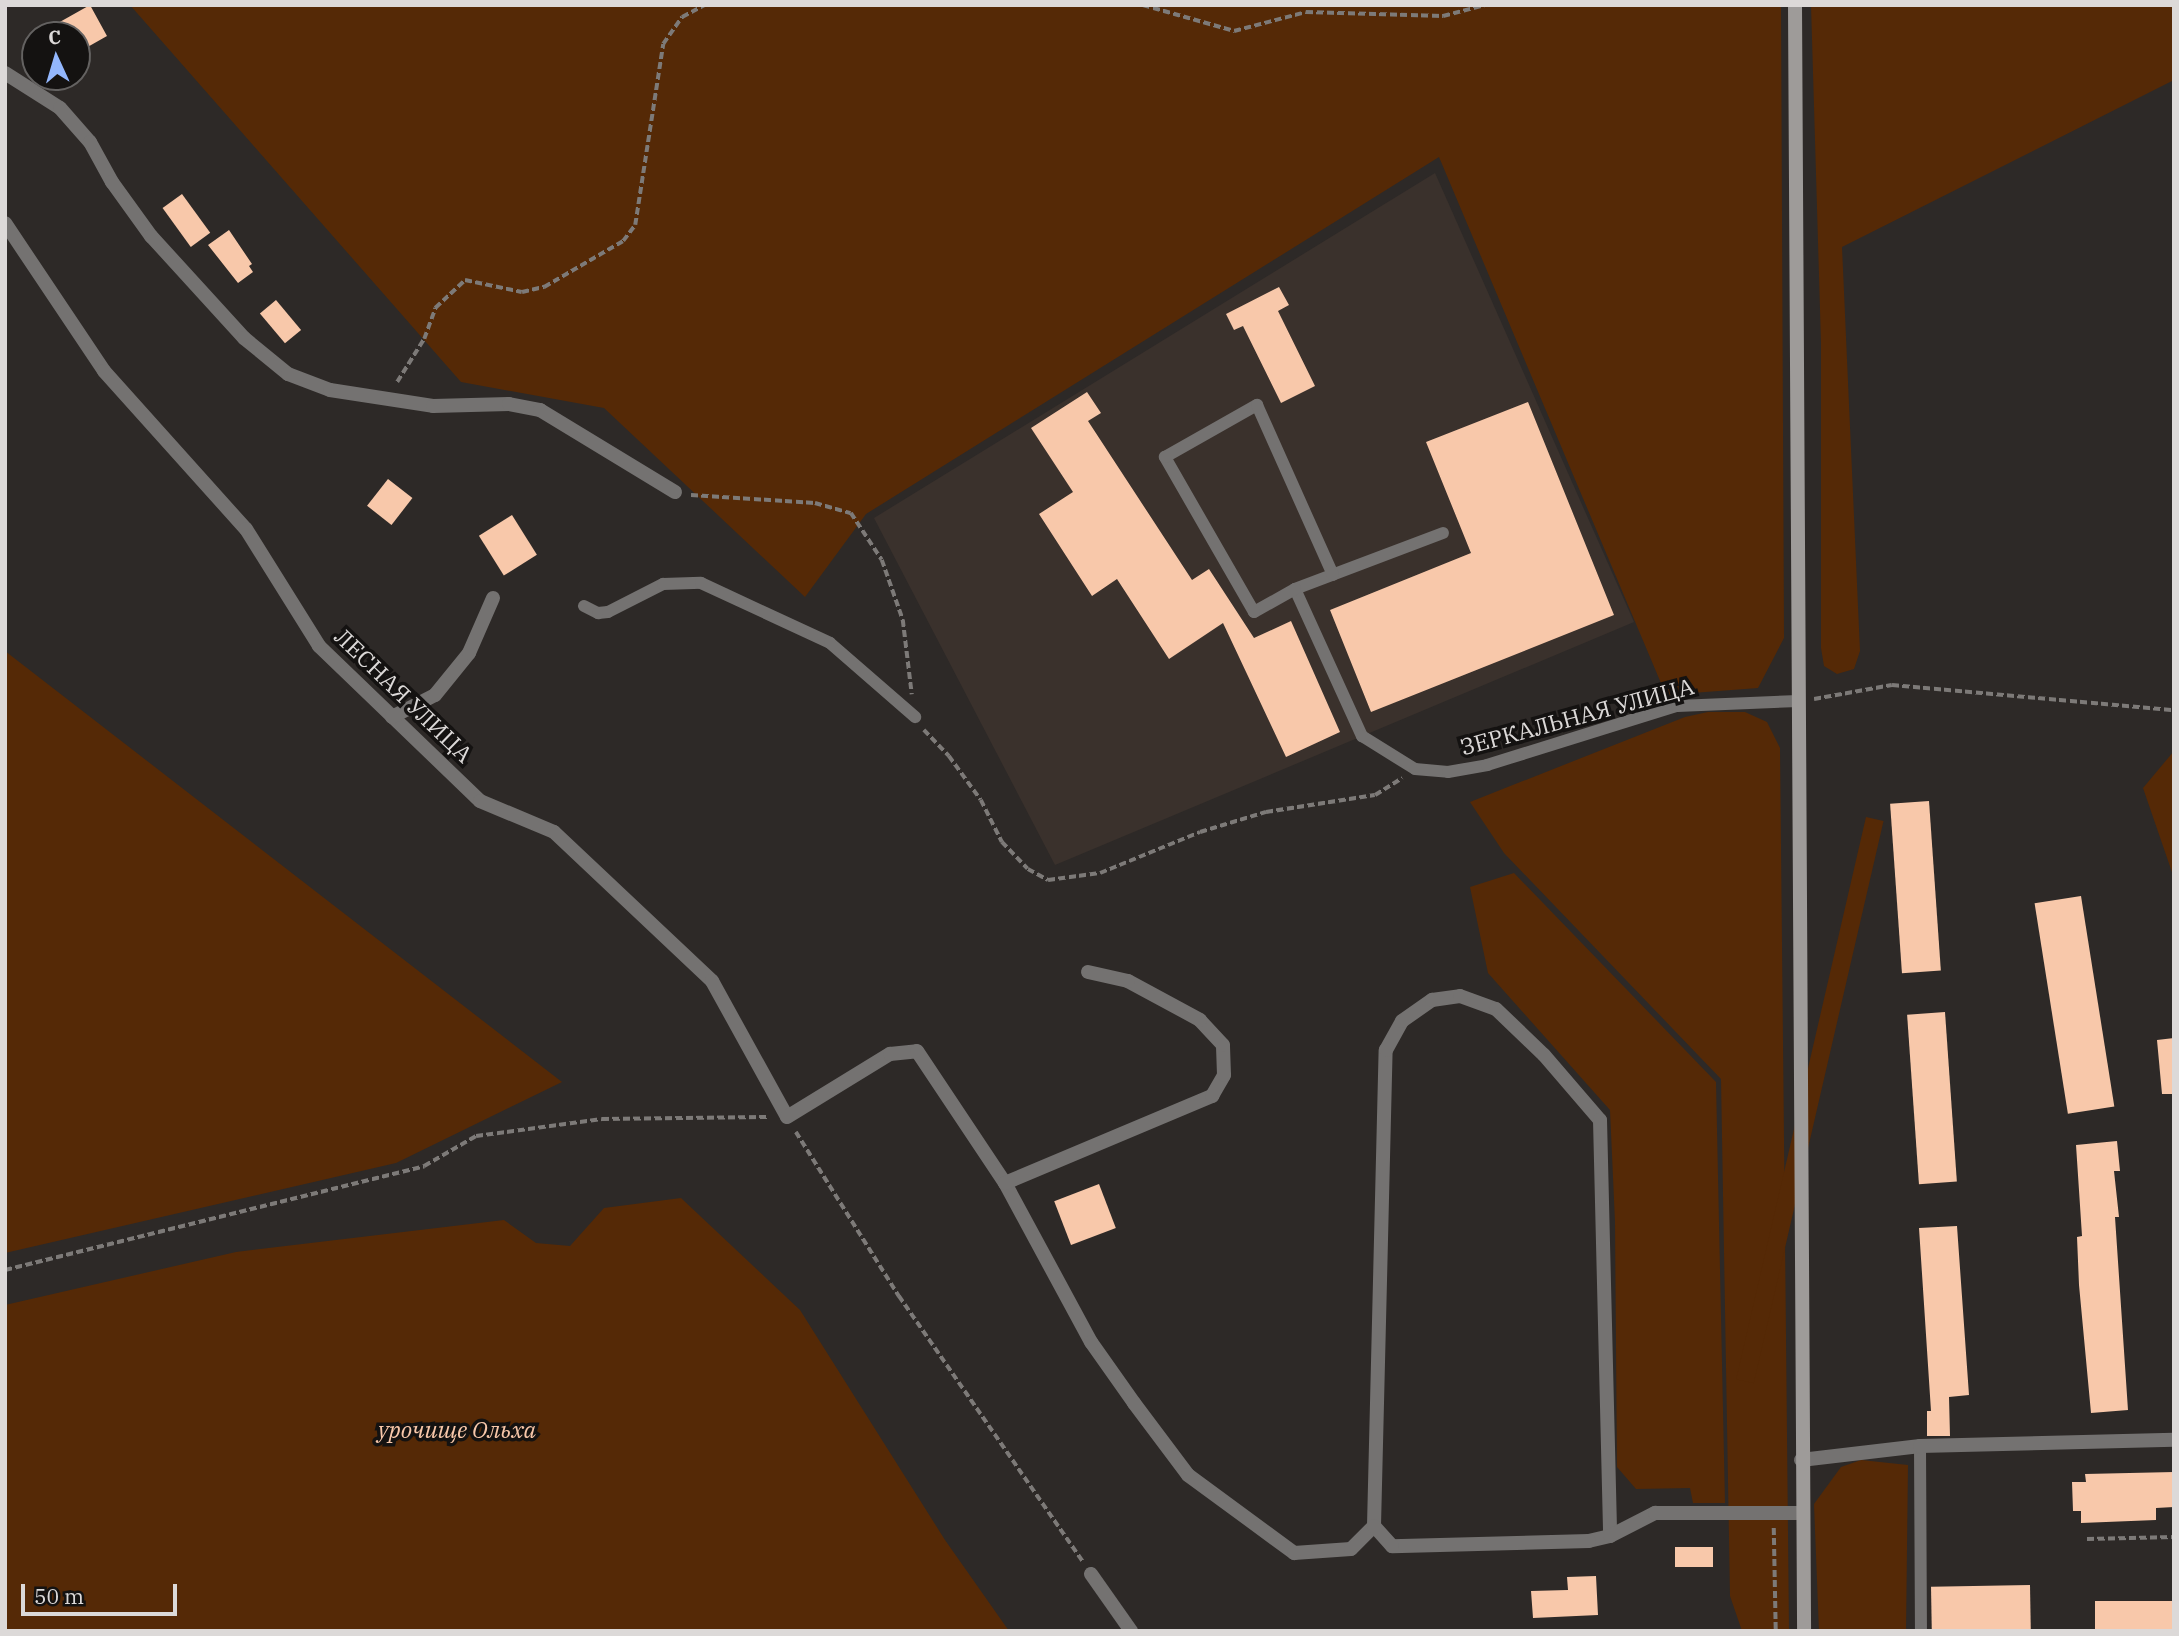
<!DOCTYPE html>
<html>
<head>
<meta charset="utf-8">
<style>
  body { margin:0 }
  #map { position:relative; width:2179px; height:1636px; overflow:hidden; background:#2d2927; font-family:"IBM Plex Serif",serif }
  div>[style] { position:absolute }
  .built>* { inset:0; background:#3a312c }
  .green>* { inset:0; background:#552906; transform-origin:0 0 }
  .building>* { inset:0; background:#f8c8aa; transform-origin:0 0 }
  .path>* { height:3.5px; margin-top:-1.75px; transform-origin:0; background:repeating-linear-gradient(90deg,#7d7a78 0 7px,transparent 0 10.5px) }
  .lane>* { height:12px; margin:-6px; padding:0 6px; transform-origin:6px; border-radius:6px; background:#747271 }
  .street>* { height:14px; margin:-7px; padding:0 7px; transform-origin:7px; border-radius:7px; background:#747271 }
  .secondary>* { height:14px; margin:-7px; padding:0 7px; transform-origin:7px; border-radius:7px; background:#9e9b99 }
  span { translate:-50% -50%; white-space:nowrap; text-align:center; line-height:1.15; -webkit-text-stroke:7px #141211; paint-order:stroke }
  .street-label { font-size:23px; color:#dcd9d8 }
  .park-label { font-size:23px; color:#f8c7a9; font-style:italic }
  .frame { position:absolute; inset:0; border:7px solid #dcd9d8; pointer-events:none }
  .north { position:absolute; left:21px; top:21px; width:70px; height:70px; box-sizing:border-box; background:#141211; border:2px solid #646261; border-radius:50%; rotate:356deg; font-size:19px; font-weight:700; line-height:28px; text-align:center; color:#dcd9d8 }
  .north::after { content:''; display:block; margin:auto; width:24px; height:32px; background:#93b7fd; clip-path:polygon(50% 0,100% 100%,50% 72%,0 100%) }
  .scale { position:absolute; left:21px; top:1584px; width:156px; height:32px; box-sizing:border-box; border:4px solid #dcd9d8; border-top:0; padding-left:9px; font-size:21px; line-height:24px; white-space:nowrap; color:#dcd9d8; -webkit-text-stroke:5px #141211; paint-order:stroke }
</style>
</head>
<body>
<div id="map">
  <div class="built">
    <div style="clip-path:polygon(1435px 173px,1634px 622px,1055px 865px,874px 518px)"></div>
  </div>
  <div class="green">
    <div style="clip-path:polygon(130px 5px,1781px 5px,1784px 638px,1758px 688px,1666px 695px,1439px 157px,866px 514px,805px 597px,604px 408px,461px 382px)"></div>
    <div style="clip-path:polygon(1811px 5px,2174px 5px,2174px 80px,1842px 247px,1860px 651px,1854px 669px,1837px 674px,1824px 666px,1821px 648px,1821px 343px)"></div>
    <div style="clip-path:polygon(5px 651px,562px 1082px,396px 1163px,5px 1253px)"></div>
    <div style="clip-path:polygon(1708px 712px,1745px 712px,1767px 722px,1780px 748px,1789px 1631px,1742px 1631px,1730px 1596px,1721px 1079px,1504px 853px,1470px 802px,1685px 717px)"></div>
    <div style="clip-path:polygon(2174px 751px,2174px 878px,2143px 788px)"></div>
    <div style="left:1866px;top:817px;width:18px;height:577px;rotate:13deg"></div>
    <div style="clip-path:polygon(1514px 873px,1716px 1082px,1725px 1503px,1693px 1503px,1690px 1488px,1636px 1489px,1617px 1467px,1615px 1222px,1610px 1110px,1488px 973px,1470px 887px)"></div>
    <div style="clip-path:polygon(681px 1198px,800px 1310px,945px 1540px,1009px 1631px,5px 1631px,5px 1305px,236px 1252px,504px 1220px,536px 1243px,570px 1246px,604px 1208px)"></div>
    <div style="clip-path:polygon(1861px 1460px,1908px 1465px,1906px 1631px,1819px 1631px,1814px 1504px,1841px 1467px)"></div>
  </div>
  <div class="building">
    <div style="clip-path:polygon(90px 5px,107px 36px,77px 53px,77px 35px,64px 35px,58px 23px)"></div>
    <div style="left:182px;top:194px;width:48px;height:24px;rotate:54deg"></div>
    <div style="clip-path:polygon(229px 230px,252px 264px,249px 266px,253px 272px,238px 283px,208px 245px)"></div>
    <div style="clip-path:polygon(1279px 287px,1289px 305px,1278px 311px,1315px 386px,1281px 403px,1243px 326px,1234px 330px,1226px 314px)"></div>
    <div style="left:276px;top:300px;width:39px;height:21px;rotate:50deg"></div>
    <div style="clip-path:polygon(1087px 392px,1101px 413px,1088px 421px,1192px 580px,1209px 569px,1254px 638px,1291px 621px,1340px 732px,1286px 757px,1223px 623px,1169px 659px,1117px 579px,1092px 596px,1039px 514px,1073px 492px,1031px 428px)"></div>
    <div style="clip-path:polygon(1528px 402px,1614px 615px,1371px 712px,1330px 610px,1471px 553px,1426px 442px)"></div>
    <div style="left:388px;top:479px;width:31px;height:34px;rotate:38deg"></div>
    <div style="left:512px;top:515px;width:47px;height:39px;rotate:58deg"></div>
    <div style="left:1929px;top:801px;width:170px;height:39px;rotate:86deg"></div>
    <div style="left:2081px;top:896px;width:213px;height:47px;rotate:81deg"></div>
    <div style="left:1945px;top:1012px;width:170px;height:38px;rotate:86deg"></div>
    <div style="clip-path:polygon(2174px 1038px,2174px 1094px,2162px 1094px,2157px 1040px)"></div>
    <div style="clip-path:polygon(2117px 1141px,2120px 1171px,2114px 1171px,2119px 1217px,2115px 1217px,2128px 1410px,2091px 1413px,2079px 1285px,2077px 1237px,2082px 1236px,2076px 1145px)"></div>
    <div style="left:1099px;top:1184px;width:47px;height:48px;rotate:69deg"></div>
    <div style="clip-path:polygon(1957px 1226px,1969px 1395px,1949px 1397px,1950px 1436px,1927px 1436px,1927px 1411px,1931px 1411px,1919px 1228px)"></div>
    <div style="clip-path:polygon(2174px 1472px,2174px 1507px,2156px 1508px,2156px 1520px,2081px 1523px,2081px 1511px,2073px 1511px,2072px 1482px,2086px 1482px,2085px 1474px)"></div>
    <div style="left:1675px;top:1547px;width:38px;height:20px"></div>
    <div style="clip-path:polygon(1596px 1576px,1598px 1615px,1533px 1618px,1531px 1591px,1568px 1590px,1567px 1577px)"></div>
    <div style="left:2030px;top:1585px;width:46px;height:99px;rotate:89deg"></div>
    <div style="left:2174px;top:1601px;width:30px;height:79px;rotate:90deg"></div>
  </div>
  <div class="path">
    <div style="left:1143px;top:5px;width:95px;rotate:15.9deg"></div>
    <div style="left:1234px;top:31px;width:74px;rotate:-14.8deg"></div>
    <div style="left:1306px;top:12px;width:137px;rotate:1.7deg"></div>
    <div style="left:1443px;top:16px;width:43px;rotate:-14.7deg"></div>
    <div style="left:397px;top:382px;width:51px;rotate:-57.9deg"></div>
    <div style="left:424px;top:339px;width:33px;rotate:-70deg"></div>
    <div style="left:435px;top:308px;width:41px;rotate:-43deg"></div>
    <div style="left:465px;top:280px;width:58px;rotate:11.9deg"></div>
    <div style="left:522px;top:292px;width:23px;rotate:-13deg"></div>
    <div style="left:544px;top:287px;width:91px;rotate:-30.2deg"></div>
    <div style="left:623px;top:241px;width:20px;rotate:-53deg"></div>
    <div style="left:635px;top:225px;width:183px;rotate:-81.2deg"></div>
    <div style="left:663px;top:44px;width:33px;rotate:-55deg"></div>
    <div style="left:682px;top:17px;width:26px;rotate:-28deg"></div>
    <div style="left:691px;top:495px;width:124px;rotate:3.7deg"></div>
    <div style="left:815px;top:503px;width:37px;rotate:16deg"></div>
    <div style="left:851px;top:513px;width:56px;rotate:56.6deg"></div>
    <div style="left:882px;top:560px;width:64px;rotate:70.7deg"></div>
    <div style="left:903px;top:620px;width:75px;rotate:83.1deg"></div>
    <div style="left:1814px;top:699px;width:79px;rotate:-10.2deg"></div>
    <div style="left:1892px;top:685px;width:283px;rotate:5.1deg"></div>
    <div style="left:924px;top:730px;width:36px;rotate:46deg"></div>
    <div style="left:949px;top:756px;width:54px;rotate:54deg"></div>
    <div style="left:981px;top:800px;width:47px;rotate:63.4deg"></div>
    <div style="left:1002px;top:842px;width:37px;rotate:46deg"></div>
    <div style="left:1028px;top:869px;width:23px;rotate:29deg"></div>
    <div style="left:1048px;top:880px;width:52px;rotate:-7.7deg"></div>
    <div style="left:1100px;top:873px;width:108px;rotate:-22.3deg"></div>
    <div style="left:1200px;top:832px;width:69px;rotate:-16.9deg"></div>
    <div style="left:1266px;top:812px;width:110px;rotate:-8.9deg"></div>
    <div style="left:1375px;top:795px;width:32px;rotate:-32deg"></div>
    <div style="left:796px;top:1132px;width:194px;rotate:57.9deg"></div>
    <div style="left:899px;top:1296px;width:323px;rotate:55.3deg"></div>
    <div style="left:5px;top:1270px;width:432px;rotate:-13.9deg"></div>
    <div style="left:424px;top:1166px;width:60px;rotate:-30deg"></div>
    <div style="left:476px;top:1136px;width:127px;rotate:-7.7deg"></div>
    <div style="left:602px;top:1119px;width:167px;rotate:-0.7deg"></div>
    <div style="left:1774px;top:1528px;width:103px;rotate:88.9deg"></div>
    <div style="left:2087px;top:1539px;width:87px;rotate:-1.3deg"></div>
  </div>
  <div class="lane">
    <div style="left:1443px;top:533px;width:158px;rotate:159.3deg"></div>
    <div style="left:1295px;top:589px;width:162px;rotate:65.5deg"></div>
    <div style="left:1362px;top:736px;width:62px;rotate:31.9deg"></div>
    <div style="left:1415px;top:769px;width:33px;rotate:5deg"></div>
    <div style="left:1448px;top:772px;width:40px;rotate:-10deg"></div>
    <div style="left:1487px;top:765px;width:199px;rotate:-17.3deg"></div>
    <div style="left:1677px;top:706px;width:121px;rotate:-2.4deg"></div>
    <div style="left:1295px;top:589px;width:47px;rotate:150.7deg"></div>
    <div style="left:1254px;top:612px;width:179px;rotate:-119.9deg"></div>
    <div style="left:1165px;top:457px;width:106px;rotate:-29.5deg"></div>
    <div style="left:1257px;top:405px;width:186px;rotate:65.9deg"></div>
    <div style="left:584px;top:606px;width:16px;rotate:27deg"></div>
    <div style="left:598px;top:613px;width:10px;rotate:-6deg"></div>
    <div style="left:608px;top:612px;width:62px;rotate:-27deg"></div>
    <div style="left:663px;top:584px;width:38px;rotate:-2deg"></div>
    <div style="left:701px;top:583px;width:142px;rotate:24.9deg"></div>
    <div style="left:830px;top:643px;width:113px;rotate:41deg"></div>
    <div style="left:1920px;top:1446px;width:185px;rotate:89.7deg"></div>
  </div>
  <div class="street">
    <div style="left:5px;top:73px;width:65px;rotate:32.5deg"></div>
    <div style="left:60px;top:108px;width:45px;rotate:48.6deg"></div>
    <div style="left:90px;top:142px;width:46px;rotate:61.2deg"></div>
    <div style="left:112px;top:182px;width:67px;rotate:54.2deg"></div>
    <div style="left:151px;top:236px;width:138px;rotate:47.6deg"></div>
    <div style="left:244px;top:338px;width:57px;rotate:39.3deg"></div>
    <div style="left:288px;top:374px;width:45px;rotate:20.9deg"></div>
    <div style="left:330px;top:390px;width:104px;rotate:8.8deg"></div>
    <div style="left:433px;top:406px;width:76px;rotate:-1.5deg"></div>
    <div style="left:509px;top:404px;width:32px;rotate:11deg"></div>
    <div style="left:540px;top:410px;width:158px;rotate:31.3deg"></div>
    <div style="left:5px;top:223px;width:178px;rotate:56.2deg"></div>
    <div style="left:104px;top:371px;width:212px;rotate:48.1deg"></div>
    <div style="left:246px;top:529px;width:138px;rotate:58deg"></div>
    <div style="left:319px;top:646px;width:223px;rotate:43.9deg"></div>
    <div style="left:480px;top:801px;width:80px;rotate:22.7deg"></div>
    <div style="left:554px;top:832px;width:217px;rotate:43.3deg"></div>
    <div style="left:712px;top:981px;width:155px;rotate:61.1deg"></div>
    <div style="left:787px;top:1117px;width:121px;rotate:-31.5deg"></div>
    <div style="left:890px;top:1054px;width:27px;rotate:-6deg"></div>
    <div style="left:917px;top:1051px;width:159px;rotate:56.3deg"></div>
    <div style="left:1005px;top:1183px;width:181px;rotate:61.6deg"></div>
    <div style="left:1091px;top:1342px;width:75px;rotate:54.8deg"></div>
    <div style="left:1134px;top:1403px;width:90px;rotate:53.1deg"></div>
    <div style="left:1188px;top:1475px;width:132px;rotate:36.3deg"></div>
    <div style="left:1294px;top:1553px;width:57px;rotate:-4deg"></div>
    <div style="left:1351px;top:1549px;width:33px;rotate:-45deg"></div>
    <div style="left:1374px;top:1526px;width:476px;rotate:-88.6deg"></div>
    <div style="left:1386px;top:1050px;width:33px;rotate:-61deg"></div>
    <div style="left:1402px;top:1021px;width:37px;rotate:-35deg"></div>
    <div style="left:1432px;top:1000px;width:28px;rotate:-8deg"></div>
    <div style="left:1460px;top:996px;width:38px;rotate:20deg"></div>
    <div style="left:1496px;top:1009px;width:66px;rotate:43.8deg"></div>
    <div style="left:1544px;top:1055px;width:86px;rotate:49.3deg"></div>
    <div style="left:1600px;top:1120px;width:416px;rotate:88.6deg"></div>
    <div style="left:1610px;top:1536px;width:22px;rotate:167deg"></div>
    <div style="left:1589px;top:1541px;width:197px;rotate:178.5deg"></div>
    <div style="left:1392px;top:1546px;width:27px;rotate:-132deg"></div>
    <div style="left:392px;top:717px;width:48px;rotate:-27.1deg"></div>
    <div style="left:435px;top:695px;width:54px;rotate:-51deg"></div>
    <div style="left:469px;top:653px;width:60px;rotate:-66.4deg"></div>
    <div style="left:1005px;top:1183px;width:225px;rotate:-22.8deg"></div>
    <div style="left:1212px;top:1096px;width:24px;rotate:-60deg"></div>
    <div style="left:1224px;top:1075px;width:30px;rotate:-92deg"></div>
    <div style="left:1223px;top:1045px;width:34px;rotate:-133deg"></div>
    <div style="left:1200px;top:1020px;width:82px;rotate:-151.6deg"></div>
    <div style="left:1128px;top:981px;width:41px;rotate:-167.3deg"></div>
    <div style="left:1801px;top:1460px;width:120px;rotate:-6.7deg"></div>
    <div style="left:1920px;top:1446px;width:254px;rotate:-1.4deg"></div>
    <div style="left:1610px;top:1536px;width:51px;rotate:-27.1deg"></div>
    <div style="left:1655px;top:1513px;width:146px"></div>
    <div style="left:1091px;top:1574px;width:70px;rotate:54.9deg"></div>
  </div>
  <div class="secondary">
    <div style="left:1795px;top:5px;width:1626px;rotate:89.68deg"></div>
  </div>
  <div class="street-label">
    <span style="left:404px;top:695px;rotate:44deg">ЛЕСНАЯ УЛИЦА</span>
    <span style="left:1577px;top:716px;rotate:-15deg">ЗЕРКАЛЬНАЯ УЛИЦА</span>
  </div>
  <div class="park-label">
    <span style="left:457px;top:1429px">урочище Ольха</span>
  </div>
  <div class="frame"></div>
  <div class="north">С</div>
  <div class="scale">50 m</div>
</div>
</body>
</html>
